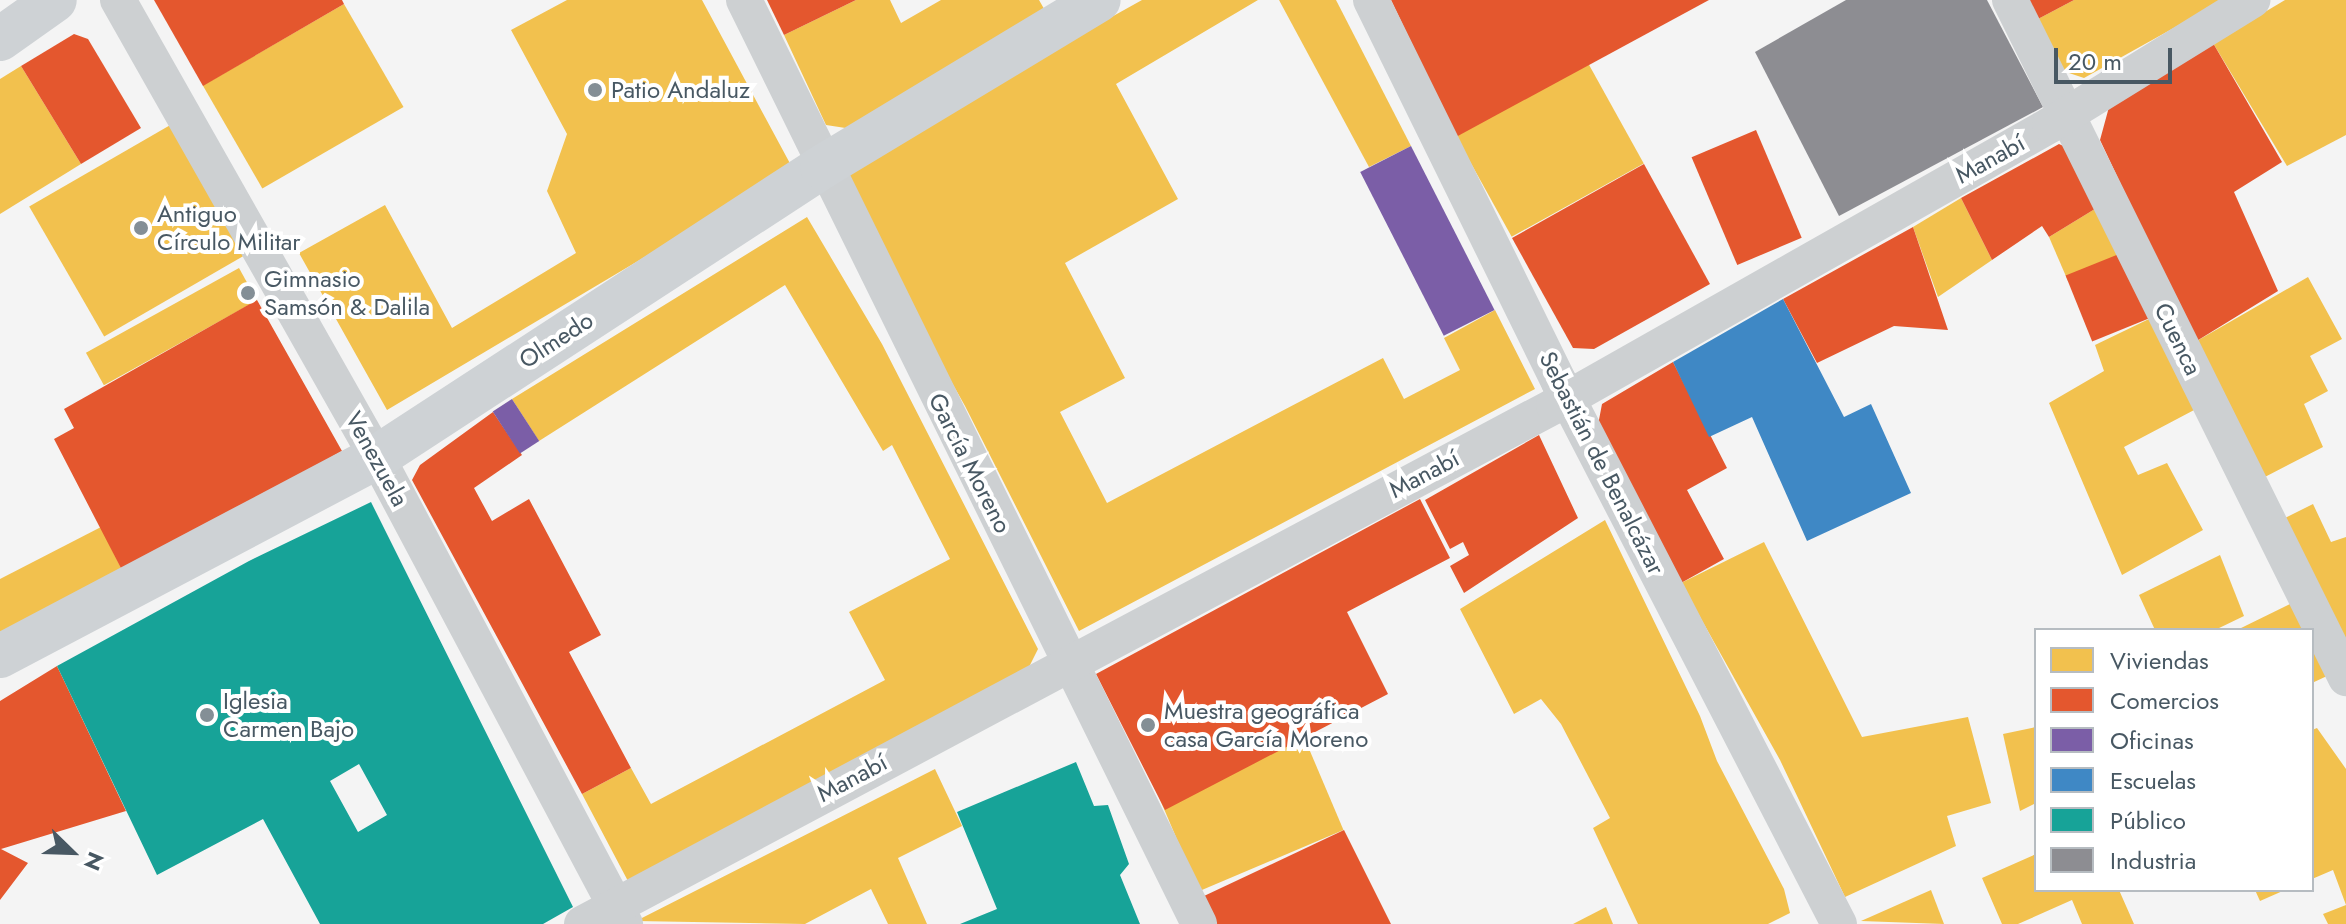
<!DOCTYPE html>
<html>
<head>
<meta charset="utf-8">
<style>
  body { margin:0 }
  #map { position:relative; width:2346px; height:924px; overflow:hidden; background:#f4f4f4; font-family:Jost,sans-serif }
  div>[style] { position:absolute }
  .homes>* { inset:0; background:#f2c14e; transform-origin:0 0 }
  .shops>* { inset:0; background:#e4572e; transform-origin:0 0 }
  .offices>* { inset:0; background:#7b5ea7; transform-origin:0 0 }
  .schools>* { inset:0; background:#3f88c5 }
  .public>* { inset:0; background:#17a398 }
  .industry>* { inset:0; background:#8d8d92 }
  .street>* { height:36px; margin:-18px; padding:0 18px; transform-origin:18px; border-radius:18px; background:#cdd0d2 }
  .secondary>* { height:44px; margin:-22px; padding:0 22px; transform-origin:22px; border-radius:22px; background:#ced2d5 }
  .dots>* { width:22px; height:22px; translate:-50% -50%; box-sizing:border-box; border:4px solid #fff; border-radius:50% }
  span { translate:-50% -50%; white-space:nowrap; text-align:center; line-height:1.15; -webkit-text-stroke:8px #fff; paint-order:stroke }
  .poi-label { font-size:24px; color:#485863 }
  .left { translate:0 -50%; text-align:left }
  .street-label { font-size:24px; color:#485863 }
  .legend { position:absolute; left:2034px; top:628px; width:280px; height:264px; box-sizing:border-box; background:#fff; border:2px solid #b6bcc1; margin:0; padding:10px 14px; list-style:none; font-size:24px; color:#485863 }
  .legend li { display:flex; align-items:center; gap:16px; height:40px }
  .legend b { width:40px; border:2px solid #b6bcc1 }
  .north { position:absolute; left:32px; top:812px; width:80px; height:80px; -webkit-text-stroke:6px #fff; paint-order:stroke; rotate:113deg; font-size:22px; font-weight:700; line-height:32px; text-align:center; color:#485863 }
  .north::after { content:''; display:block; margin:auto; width:28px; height:36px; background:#485863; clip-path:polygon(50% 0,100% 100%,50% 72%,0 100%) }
  .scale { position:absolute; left:2054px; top:48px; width:118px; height:36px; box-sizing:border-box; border:4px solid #485863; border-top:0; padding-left:10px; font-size:24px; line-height:28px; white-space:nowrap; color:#485863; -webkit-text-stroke:6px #fff; paint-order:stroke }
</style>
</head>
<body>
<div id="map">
  <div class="homes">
    <div style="clip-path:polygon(567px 0,702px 0,793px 169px,387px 410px,299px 253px,385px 205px,452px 328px,576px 253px,547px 191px,567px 134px,511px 30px)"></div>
    <div style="clip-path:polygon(856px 0,890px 0,901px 23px,941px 0,1039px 0,1047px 14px,852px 129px,826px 125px,784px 35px)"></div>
    <div style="clip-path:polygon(1142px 0,1258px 0,1116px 84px,1178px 199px,1065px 263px,1125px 378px,1060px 412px,1107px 503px,1383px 358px,1404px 399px,1460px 370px,1444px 338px,1495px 310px,1535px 389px,1079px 631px,965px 406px,834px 172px)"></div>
    <div style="clip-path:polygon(1279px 0,1336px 0,1411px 146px,1369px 167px)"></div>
    <div style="clip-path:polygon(2074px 0,2224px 0,2084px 78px,2063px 71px,2038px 19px)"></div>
    <div style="clip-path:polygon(2285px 0,2346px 0,2346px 135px,2287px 166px,2213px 43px)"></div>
    <div style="left:344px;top:4px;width:119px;height:163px;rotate:60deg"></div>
    <div style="left:1588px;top:63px;width:115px;height:151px;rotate:61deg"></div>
    <div style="clip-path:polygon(21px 66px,81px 164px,0 214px,0 79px)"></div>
    <div style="left:179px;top:120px;width:150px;height:173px;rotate:60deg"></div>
    <div style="clip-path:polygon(1961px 198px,1992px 260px,1938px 297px,1913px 227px)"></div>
    <div style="clip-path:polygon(2103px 204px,2124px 252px,2068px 281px,2049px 237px)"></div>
    <div style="clip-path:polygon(807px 217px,882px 344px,1038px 649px,1029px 667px,629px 883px,582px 794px,631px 768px,651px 804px,885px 680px,849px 612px,950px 559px,892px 445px,883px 451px,785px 285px,539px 441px,512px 399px)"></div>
    <div style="left:239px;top:268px;width:37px;height:175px;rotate:61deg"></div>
    <div style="clip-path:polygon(2308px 277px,2342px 339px,2310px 356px,2328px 391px,2304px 404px,2323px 447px,2261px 479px,2195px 342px)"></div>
    <div style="clip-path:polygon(2151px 318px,2196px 409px,2124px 447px,2138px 475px,2167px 463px,2203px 530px,2122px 575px,2049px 403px,2104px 371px,2095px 345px)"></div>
    <div style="clip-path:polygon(2313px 504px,2331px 542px,2346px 537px,2346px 648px,2285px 518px)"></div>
    <div style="clip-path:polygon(1605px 520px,1700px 716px,1717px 761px,1784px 889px,1790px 913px,1768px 924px,1638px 924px,1593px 828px,1610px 818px,1561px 724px,1541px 699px,1514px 714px,1460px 609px)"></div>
    <div style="clip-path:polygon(101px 527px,124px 574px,0 637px,0 579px)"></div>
    <div style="clip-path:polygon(1764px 542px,1862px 737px,1968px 717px,1991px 803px,1947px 816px,1956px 846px,1845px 897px,1780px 760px,1681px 583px)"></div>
    <div style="clip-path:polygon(2220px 555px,2244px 616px,2215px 630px,2155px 630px,2139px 595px)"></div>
    <div style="clip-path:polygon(2290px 604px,2304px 630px,2237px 630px)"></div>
    <div style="clip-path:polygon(2312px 647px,2327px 676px,2312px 683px)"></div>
    <div style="clip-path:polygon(2036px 727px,2036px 803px,2020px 811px,2003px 734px)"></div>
    <div style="clip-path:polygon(2317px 728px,2346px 769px,2346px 905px,2333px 870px,2312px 879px,2312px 730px)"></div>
    <div style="left:1304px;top:737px;width:101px;height:157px;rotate:67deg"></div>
    <div style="clip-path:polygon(935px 769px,962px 826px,898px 858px,927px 924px,888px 924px,871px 889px,805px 924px,636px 921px)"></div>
    <div style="clip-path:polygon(2036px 854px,2036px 890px,2119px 890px,2134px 924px,2082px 924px,2072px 900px,2018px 924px,2002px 924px,1982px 878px)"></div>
    <div style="clip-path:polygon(1931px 890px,1944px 924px,1861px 921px)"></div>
    <div style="clip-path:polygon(2255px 890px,2285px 890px,2260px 901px)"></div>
    <div style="clip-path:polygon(2346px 905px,2346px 924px,2328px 924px,2323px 914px)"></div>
    <div style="clip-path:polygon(1606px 907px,1613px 924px,1573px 924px)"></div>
  </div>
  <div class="shops">
    <div style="clip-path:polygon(154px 0,342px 0,344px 4px,203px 86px)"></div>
    <div style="clip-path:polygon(767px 0,856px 0,784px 35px)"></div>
    <div style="clip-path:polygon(1391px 0,1709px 0,1456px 137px)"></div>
    <div style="clip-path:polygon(2028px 0,2074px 0,2038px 19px)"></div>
    <div style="clip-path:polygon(74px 34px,88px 39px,141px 128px,81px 164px,21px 66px)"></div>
    <div style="clip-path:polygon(2213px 43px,2282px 162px,2234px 192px,2278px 291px,2195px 342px,2100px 140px,2109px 107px)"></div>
    <div style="left:1756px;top:130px;width:117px;height:70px;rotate:67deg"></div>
    <div style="clip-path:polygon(2059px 144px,2074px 151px,2103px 204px,2049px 237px,2042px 226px,1992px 260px,1961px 198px)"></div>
    <div style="clip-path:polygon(1644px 164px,1710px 284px,1594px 349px,1573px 348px,1512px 238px)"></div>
    <div style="clip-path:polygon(1913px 227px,1948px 330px,1894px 326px,1817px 363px,1783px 299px)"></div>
    <div style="left:2124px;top:252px;width:71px;height:63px;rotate:68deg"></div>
    <div style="clip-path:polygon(257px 300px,342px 451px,124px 574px,54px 439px,74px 428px,64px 409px)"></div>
    <div style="clip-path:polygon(1673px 362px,1727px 468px,1687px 490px,1724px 559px,1681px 583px,1598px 425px,1602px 404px)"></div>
    <div style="clip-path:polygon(493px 412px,522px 455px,474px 488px,492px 521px,529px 499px,601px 635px,569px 652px,631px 768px,582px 794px,412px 480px,420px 465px)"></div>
    <div style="clip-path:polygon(1539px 435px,1578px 518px,1464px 593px,1450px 566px,1469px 555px,1463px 542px,1450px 549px,1425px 500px)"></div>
    <div style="clip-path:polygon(1420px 499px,1450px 558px,1347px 612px,1388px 694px,1165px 810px,1096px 674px)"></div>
    <div style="clip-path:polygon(57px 666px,126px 811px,1px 849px,28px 863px,0 900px,0 701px)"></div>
    <div style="clip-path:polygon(1344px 830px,1391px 924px,1216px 924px,1204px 896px)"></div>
  </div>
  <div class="offices">
    <div style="left:1411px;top:146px;width:184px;height:57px;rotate:63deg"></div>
    <div style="left:512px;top:399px;width:50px;height:23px;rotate:57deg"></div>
  </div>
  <div class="schools">
    <div style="clip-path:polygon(1783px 299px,1844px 417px,1871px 404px,1911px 493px,1807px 541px,1752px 417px,1709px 437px,1673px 362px)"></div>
  </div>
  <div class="public">
    <div style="clip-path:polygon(evenodd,371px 502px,573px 907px,543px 924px,320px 924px,263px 819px,157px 875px,57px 666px,249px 561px,371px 502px,359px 764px,387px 815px,358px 832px,330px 781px,359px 764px)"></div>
    <div style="clip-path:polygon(1076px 762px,1094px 806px,1108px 805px,1129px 864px,1120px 875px,1140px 924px,960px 924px,997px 909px,957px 812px)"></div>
  </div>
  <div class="industry">
    <div style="clip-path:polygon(1846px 0,1987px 0,2043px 107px,1839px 216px,1755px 52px)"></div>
  </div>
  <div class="street">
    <div style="left:118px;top:0;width:525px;rotate:60.46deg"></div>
    <div style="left:377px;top:457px;width:529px;rotate:62.03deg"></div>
    <div style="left:744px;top:0;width:1030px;rotate:63.78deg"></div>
    <div style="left:1371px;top:0;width:426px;rotate:63.8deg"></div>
    <div style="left:1559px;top:382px;width:610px;rotate:62.68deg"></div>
    <div style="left:2010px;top:0;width:757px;rotate:63.64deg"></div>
    <div style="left:582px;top:924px;width:1101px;rotate:-28.05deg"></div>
    <div style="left:1554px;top:406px;width:570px;rotate:-29.53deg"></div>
    <div style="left:2050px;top:125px;width:238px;rotate:-31.7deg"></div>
  </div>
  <div class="secondary">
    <div style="left:0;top:39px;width:67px;rotate:-35.3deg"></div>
    <div style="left:0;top:656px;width:426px;rotate:-27.8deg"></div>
    <div style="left:377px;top:457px;width:531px;rotate:-33.09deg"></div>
    <div style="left:822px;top:167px;width:323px;rotate:-31.1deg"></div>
  </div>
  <div class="dots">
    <div style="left:595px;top:90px;background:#848f96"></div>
    <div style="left:141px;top:228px;background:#848f96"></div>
    <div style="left:248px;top:293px;background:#848f96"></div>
    <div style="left:207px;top:715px;background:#848f96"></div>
    <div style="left:1148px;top:725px;background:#848f96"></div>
  </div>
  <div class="poi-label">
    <span class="left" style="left:611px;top:90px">Patio Andaluz</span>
    <span class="left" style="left:157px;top:228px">Antiguo<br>Círculo Militar</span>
    <span class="left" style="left:264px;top:293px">Gimnasio<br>Samsón &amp; Dalila</span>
    <span class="left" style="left:223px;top:715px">Iglesia<br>Carmen Bajo</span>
    <span class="left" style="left:1164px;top:725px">Muestra geográfica<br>casa García Moreno</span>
  </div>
  <div class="street-label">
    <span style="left:1990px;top:159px;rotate:-29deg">Manabí</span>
    <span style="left:2178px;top:339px;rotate:64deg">Cuenca</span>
    <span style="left:556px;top:340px;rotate:-33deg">Olmedo</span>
    <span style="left:377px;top:459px;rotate:61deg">Venezuela</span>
    <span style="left:970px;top:463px;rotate:63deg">García Moreno</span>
    <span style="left:1602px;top:463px;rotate:63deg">Sebastián de Benalcázar</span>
    <span style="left:1424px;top:474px;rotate:-28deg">Manabí</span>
    <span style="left:852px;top:778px;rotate:-28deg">Manabí</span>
  </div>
  <ul class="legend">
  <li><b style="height:22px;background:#f2c14e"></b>Viviendas</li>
  <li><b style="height:22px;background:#e4572e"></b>Comercios</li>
  <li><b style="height:22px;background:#7b5ea7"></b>Oficinas</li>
  <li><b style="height:22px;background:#3f88c5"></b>Escuelas</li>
  <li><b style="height:22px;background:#17a398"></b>Público</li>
  <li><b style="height:22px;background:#8d8d92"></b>Industria</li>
  </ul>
  <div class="north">N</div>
  <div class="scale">20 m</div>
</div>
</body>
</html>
